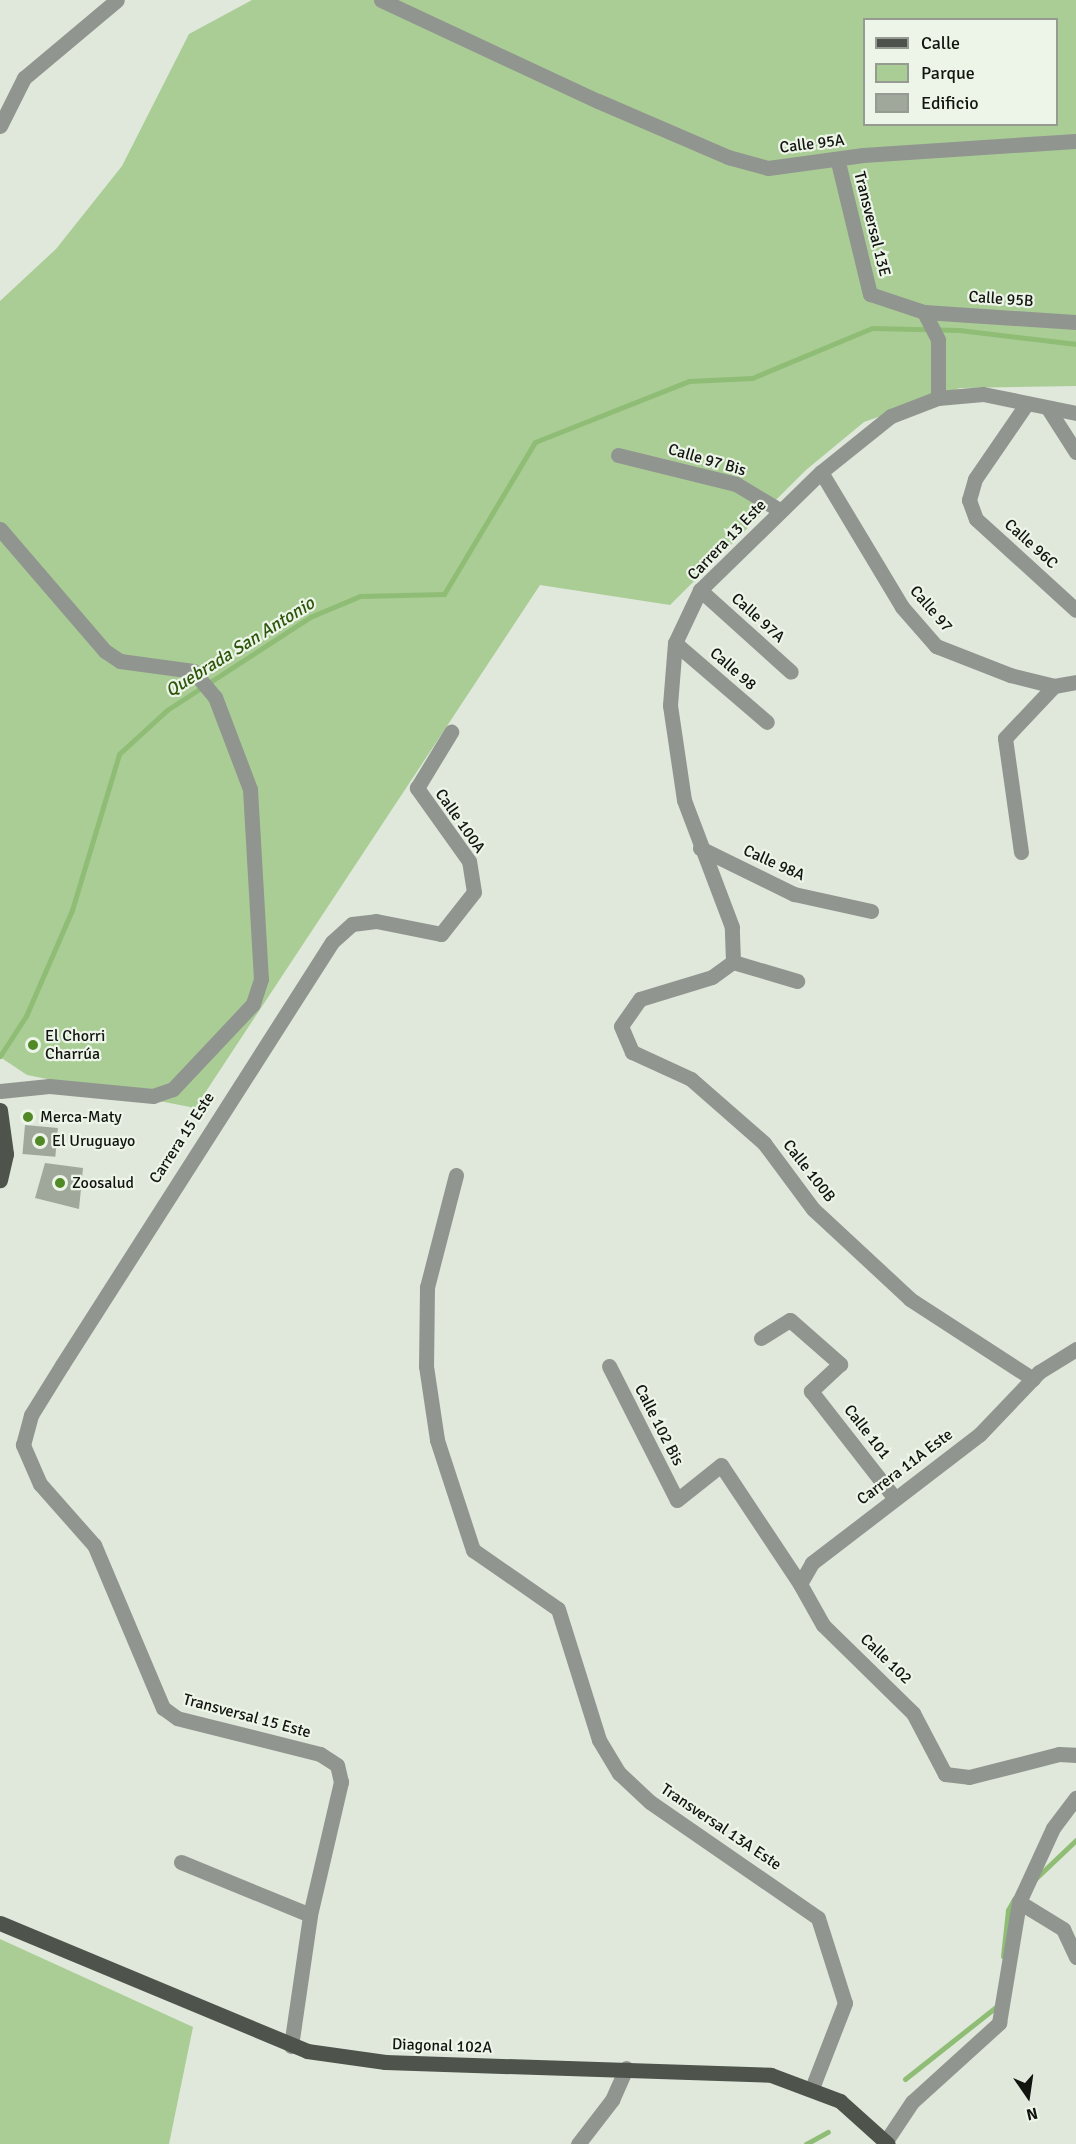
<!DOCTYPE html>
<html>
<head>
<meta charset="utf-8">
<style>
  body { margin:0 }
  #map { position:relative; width:1076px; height:2144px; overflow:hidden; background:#dfe8db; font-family:Signika,sans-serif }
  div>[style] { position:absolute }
  .green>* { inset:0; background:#aacd96 }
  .stream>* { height:5px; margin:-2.5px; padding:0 2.5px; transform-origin:2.5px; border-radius:2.5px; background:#90bd76 }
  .building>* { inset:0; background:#a0a89c; transform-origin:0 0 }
  .minor>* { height:15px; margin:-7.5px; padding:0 7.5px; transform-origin:7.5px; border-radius:7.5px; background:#91958f }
  .tertiary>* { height:15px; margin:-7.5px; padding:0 7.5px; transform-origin:7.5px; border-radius:7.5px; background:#91958f }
  .primary>* { height:15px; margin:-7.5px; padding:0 7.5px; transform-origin:7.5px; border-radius:7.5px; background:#4e544b }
  .dots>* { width:16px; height:16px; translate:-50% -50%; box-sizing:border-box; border:3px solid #ecf5e8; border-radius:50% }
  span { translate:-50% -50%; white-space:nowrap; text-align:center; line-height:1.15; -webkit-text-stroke:4.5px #ecf5e8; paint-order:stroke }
  .street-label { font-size:16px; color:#121410 }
  .poi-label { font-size:16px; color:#121410 }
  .left { translate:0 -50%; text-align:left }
  .water-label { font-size:18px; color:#2c5509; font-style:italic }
  .legend { position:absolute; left:863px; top:18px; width:195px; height:108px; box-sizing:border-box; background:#ecf5e8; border:2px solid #959b92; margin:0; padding:8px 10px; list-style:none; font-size:18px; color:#121410 }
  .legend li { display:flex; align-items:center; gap:12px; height:30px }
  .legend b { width:30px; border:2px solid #959b92 }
  .north { position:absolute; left:998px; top:2066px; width:60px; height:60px; -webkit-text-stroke:4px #ecf5e8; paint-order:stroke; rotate:167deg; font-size:16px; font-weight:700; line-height:24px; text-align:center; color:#121410 }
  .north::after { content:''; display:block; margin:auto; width:21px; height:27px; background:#121410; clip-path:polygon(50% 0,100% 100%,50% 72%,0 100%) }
</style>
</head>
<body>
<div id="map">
  <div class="green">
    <div style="clip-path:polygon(evenodd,252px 0,1076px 0,1076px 386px,960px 388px,864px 422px,806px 470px,670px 605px,540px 585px,195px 1108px,27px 1075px,0 1057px,0 301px,56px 249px,122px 166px,189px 34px,252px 0,864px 20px,1056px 20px,1056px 124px,864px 124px,864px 20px)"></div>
    <div style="clip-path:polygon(0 1939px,193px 2027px,169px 2144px,0 2144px)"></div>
  </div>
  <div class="stream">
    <div style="left:0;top:1056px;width:48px;rotate:-57deg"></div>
    <div style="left:26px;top:1016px;width:116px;rotate:-66.5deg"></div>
    <div style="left:72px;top:910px;width:163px;rotate:-73.2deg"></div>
    <div style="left:119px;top:754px;width:65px;rotate:-42.5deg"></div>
    <div style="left:167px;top:710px;width:171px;rotate:-33deg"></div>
    <div style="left:310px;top:617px;width:54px;rotate:-22.8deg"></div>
    <div style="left:360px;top:596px;width:84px;rotate:-1.4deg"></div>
    <div style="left:444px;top:594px;width:177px;rotate:-59.1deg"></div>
    <div style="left:535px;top:442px;width:166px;rotate:-21.6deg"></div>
    <div style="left:689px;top:381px;width:63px;rotate:-2.7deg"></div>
    <div style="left:752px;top:378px;width:130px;rotate:-22.6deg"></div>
    <div style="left:872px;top:328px;width:87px;rotate:1.3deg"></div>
    <div style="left:959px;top:330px;width:118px;rotate:6.8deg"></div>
    <div style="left:1034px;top:1880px;width:58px;rotate:-43.6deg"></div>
    <div style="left:1003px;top:1956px;width:46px;rotate:-83.8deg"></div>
    <div style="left:1008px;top:1910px;width:13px;rotate:-61deg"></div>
    <div style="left:905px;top:2079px;width:116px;rotate:-38.4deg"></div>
    <div style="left:806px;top:2144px;width:25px;rotate:-29deg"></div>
  </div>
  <div class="building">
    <div style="left:25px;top:1125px;width:33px;height:29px;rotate:5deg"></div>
    <div style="clip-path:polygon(45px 1163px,83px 1168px,79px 1209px,35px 1198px)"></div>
  </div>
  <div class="minor">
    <div style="left:381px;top:0;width:239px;rotate:25deg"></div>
    <div style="left:598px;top:101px;width:142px;rotate:23.3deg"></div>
    <div style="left:728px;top:157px;width:41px;rotate:15.4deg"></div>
    <div style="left:768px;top:168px;width:96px;rotate:-7.8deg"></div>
    <div style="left:863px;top:155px;width:213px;rotate:-3.8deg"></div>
    <div style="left:0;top:126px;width:54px;rotate:-63.4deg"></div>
    <div style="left:24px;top:78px;width:121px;rotate:-40deg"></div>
    <div style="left:838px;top:162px;width:136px;rotate:76.4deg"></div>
    <div style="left:870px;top:294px;width:57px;rotate:18.4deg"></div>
    <div style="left:924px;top:312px;width:31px;rotate:63deg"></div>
    <div style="left:938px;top:340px;width:58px;rotate:90deg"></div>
    <div style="left:924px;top:312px;width:152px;rotate:3.8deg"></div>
    <div style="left:1025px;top:406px;width:88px;rotate:124.4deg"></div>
    <div style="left:975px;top:479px;width:22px;rotate:106deg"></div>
    <div style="left:969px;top:500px;width:20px;rotate:70deg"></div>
    <div style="left:976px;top:519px;width:135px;rotate:42.3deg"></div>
    <div style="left:1049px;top:410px;width:50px;rotate:57.3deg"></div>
    <div style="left:618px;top:455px;width:122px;rotate:13.8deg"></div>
    <div style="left:736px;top:484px;width:52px;rotate:31deg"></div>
    <div style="left:821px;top:472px;width:157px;rotate:59deg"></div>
    <div style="left:902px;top:607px;width:52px;rotate:48.9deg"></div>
    <div style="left:936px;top:646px;width:79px;rotate:21.4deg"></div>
    <div style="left:1010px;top:675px;width:45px;rotate:14deg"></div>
    <div style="left:1054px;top:686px;width:22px;rotate:-10deg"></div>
    <div style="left:0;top:529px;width:161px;rotate:49.3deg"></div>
    <div style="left:105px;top:651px;width:18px;rotate:34deg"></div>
    <div style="left:120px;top:661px;width:74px;rotate:7.8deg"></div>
    <div style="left:193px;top:671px;width:34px;rotate:50deg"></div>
    <div style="left:215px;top:697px;width:98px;rotate:69.2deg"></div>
    <div style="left:250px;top:789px;width:190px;rotate:86.7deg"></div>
    <div style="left:261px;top:979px;width:26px;rotate:108deg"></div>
    <div style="left:253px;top:1004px;width:117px;rotate:133.3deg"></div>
    <div style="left:173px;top:1089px;width:21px;rotate:161deg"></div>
    <div style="left:153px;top:1096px;width:104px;rotate:-174.5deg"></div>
    <div style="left:49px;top:1086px;width:49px;rotate:174.2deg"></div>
    <div style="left:700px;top:590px;width:122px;rotate:42deg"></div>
    <div style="left:675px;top:643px;width:121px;rotate:40.7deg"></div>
    <div style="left:700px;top:848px;width:105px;rotate:26.1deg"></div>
    <div style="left:794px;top:894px;width:79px;rotate:12.4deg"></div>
    <div style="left:1021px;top:852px;width:115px;rotate:-98deg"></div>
    <div style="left:1005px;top:738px;width:71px;rotate:-46.7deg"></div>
    <div style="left:733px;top:962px;width:67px;rotate:16.5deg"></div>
    <div style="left:456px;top:1175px;width:116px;rotate:104.5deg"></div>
    <div style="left:427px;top:1287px;width:79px;rotate:90.7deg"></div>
    <div style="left:426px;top:1366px;width:75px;rotate:81.5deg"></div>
    <div style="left:437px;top:1440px;width:116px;rotate:71.9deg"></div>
    <div style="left:473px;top:1550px;width:103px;rotate:34.8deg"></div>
    <div style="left:558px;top:1609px;width:137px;rotate:72.6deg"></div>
    <div style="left:599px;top:1740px;width:39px;rotate:59deg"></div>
    <div style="left:619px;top:1773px;width:42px;rotate:43.1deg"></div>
    <div style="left:650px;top:1802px;width:204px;rotate:34.6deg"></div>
    <div style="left:818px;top:1918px;width:89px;rotate:72.4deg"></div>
    <div style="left:845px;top:2003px;width:91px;rotate:111.2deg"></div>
    <div style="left:761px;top:1338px;width:34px;rotate:-32deg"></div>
    <div style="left:790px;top:1320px;width:67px;rotate:41.3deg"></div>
    <div style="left:840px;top:1364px;width:40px;rotate:137deg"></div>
    <div style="left:811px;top:1391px;width:133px;rotate:52deg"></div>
    <div style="left:609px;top:1366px;width:150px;rotate:63.1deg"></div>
    <div style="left:677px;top:1500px;width:56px;rotate:-38.5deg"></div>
    <div style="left:721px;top:1465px;width:143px;rotate:56.4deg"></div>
    <div style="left:1033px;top:1379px;width:147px;rotate:-147deg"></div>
    <div style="left:910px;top:1299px;width:132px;rotate:-137.1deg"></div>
    <div style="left:813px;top:1209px;width:82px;rotate:-126.6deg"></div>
    <div style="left:764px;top:1143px;width:97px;rotate:-138.8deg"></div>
    <div style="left:691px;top:1079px;width:65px;rotate:-155.4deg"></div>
    <div style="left:632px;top:1052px;width:28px;rotate:-113deg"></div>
    <div style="left:621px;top:1026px;width:33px;rotate:-55deg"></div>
    <div style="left:640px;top:999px;width:75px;rotate:-17deg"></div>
    <div style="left:712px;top:977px;width:26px;rotate:-36deg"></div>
    <div style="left:733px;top:962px;width:35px;rotate:-92deg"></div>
    <div style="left:732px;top:927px;width:136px;rotate:-110.7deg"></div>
    <div style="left:684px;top:800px;width:96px;rotate:-98.4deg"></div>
    <div style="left:670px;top:705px;width:62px;rotate:-85.4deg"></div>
    <div style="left:675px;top:643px;width:59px;rotate:-64.7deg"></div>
    <div style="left:700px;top:590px;width:169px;rotate:-44.3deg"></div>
    <div style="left:821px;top:472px;width:90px;rotate:-38.7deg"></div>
    <div style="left:891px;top:416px;width:50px;rotate:-21deg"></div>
    <div style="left:938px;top:398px;width:45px;rotate:-5.1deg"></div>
    <div style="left:983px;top:394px;width:95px;rotate:11.5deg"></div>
    <div style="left:181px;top:1862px;width:139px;rotate:22.3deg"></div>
    <div style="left:1019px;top:1902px;width:52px;rotate:31.5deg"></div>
    <div style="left:1063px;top:1929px;width:31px;rotate:65deg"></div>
    <div style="left:291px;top:2046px;width:132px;rotate:-81.7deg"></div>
    <div style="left:310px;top:1915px;width:137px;rotate:-76.9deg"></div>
    <div style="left:341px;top:1782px;width:17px;rotate:-103deg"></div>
    <div style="left:337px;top:1765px;width:20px;rotate:-147deg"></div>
    <div style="left:320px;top:1754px;width:147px;rotate:-165.9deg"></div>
    <div style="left:177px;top:1718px;width:17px;rotate:-144deg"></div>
    <div style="left:163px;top:1708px;width:177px;rotate:-112.9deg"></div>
    <div style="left:94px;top:1545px;width:81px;rotate:-131.5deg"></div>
    <div style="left:40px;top:1484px;width:43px;rotate:-113.6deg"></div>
    <div style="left:23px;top:1445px;width:31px;rotate:-75deg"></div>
    <div style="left:31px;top:1415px;width:59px;rotate:-58.2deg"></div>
    <div style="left:62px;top:1365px;width:502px;rotate:-57.45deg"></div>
    <div style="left:332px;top:942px;width:27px;rotate:-42deg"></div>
    <div style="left:352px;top:924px;width:24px;rotate:-7deg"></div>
    <div style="left:376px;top:921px;width:66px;rotate:11.3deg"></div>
    <div style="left:441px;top:934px;width:53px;rotate:-51.8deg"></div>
    <div style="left:474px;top:892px;width:31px;rotate:-99deg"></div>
    <div style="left:469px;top:861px;width:90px;rotate:-125.5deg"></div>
    <div style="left:417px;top:788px;width:66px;rotate:-58.7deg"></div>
    <div style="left:578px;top:2144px;width:56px;rotate:-52.3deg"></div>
    <div style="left:612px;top:2100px;width:35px;rotate:-66deg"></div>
  </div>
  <div class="tertiary">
    <div style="left:1076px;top:1349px;width:44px;rotate:148.1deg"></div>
    <div style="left:1039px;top:1372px;width:86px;rotate:133.6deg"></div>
    <div style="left:980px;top:1434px;width:212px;rotate:142.5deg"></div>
    <div style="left:812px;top:1563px;width:24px;rotate:120deg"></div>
    <div style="left:800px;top:1584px;width:47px;rotate:60.7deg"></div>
    <div style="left:823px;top:1625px;width:126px;rotate:44.4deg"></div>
    <div style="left:913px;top:1713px;width:69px;rotate:62.3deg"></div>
    <div style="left:945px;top:1774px;width:24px;rotate:7deg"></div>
    <div style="left:969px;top:1777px;width:93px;rotate:-14.3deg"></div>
    <div style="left:1059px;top:1754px;width:17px;rotate:3deg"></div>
    <div style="left:886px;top:2141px;width:47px;rotate:-56.3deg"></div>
    <div style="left:912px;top:2102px;width:118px;rotate:-42.2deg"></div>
    <div style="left:999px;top:2023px;width:123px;rotate:-80.6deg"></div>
    <div style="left:1019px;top:1902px;width:81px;rotate:-65.3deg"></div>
    <div style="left:1053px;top:1828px;width:38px;rotate:-53deg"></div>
  </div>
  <div class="primary">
    <div style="left:0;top:1110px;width:44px;rotate:82.2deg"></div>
    <div style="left:6px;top:1154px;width:27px;rotate:103deg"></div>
    <div style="left:0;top:1923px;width:333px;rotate:22.6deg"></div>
    <div style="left:307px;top:2051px;width:79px;rotate:8deg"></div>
    <div style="left:385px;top:2062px;width:386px;rotate:1.9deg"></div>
    <div style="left:771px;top:2075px;width:74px;rotate:20.6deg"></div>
    <div style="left:840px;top:2101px;width:64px;rotate:41.9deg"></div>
  </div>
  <div class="dots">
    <div style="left:33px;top:1045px;background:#508925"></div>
    <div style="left:28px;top:1117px;background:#508925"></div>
    <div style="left:40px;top:1141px;background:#508925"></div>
    <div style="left:60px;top:1183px;background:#508925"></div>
  </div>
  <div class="street-label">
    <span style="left:812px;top:144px;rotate:-7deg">Calle 95A</span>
    <span style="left:872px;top:224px;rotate:76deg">Transversal 13E</span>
    <span style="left:1001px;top:299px;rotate:4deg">Calle 95B</span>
    <span style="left:707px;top:460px;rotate:16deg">Calle 97 Bis</span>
    <span style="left:727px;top:540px;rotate:-46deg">Carrera 13 Este</span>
    <span style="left:1031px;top:544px;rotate:42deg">Calle 96C</span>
    <span style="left:931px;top:609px;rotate:49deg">Calle 97</span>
    <span style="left:758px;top:618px;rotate:42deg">Calle 97A</span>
    <span style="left:733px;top:669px;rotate:41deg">Calle 98</span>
    <span style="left:460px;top:821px;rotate:55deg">Calle 100A</span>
    <span style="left:774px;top:863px;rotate:24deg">Calle 98A</span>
    <span style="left:182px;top:1138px;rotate:-57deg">Carrera 15 Este</span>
    <span style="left:809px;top:1171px;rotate:52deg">Calle 100B</span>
    <span style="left:659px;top:1425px;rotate:63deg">Calle 102 Bis</span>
    <span style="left:867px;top:1432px;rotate:52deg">Calle 101</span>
    <span style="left:905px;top:1467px;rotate:-37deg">Carrera 11A Este</span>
    <span style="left:886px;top:1659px;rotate:44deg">Calle 102</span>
    <span style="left:247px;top:1716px;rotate:15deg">Transversal 15 Este</span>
    <span style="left:721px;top:1827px;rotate:34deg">Transversal 13A Este</span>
    <span style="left:442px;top:2046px;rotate:2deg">Diagonal 102A</span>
  </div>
  <div class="poi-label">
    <span class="left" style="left:45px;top:1045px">El Chorri<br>Charrúa</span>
    <span class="left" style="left:40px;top:1117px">Merca-Maty</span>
    <span class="left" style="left:52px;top:1141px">El Uruguayo</span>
    <span class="left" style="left:72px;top:1183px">Zoosalud</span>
  </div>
  <div class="water-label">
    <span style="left:240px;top:647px;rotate:-32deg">Quebrada San Antonio</span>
  </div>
  <ul class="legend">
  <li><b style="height:8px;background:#4e544b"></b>Calle</li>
  <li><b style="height:16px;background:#aacd96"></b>Parque</li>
  <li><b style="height:16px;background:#a0a89c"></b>Edificio</li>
  </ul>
  <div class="north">N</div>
</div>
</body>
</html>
